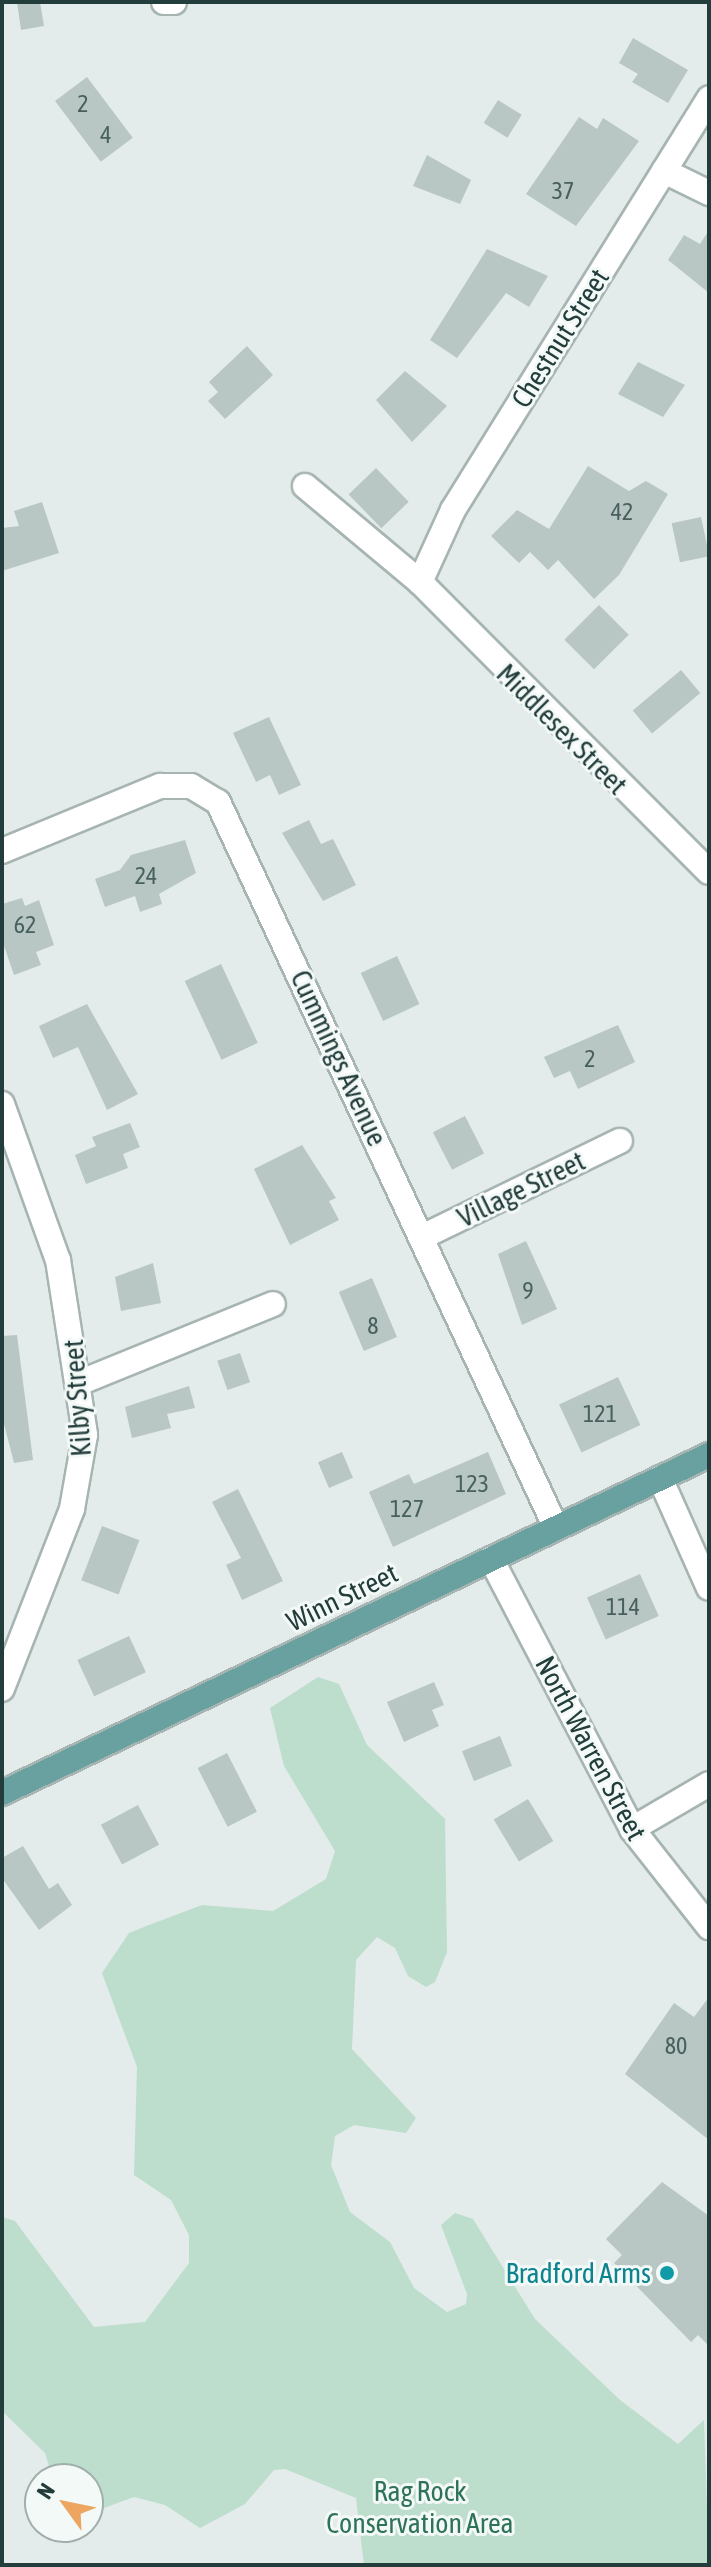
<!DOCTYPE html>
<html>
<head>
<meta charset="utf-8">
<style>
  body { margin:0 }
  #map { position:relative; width:711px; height:2567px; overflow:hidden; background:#e3ecea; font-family:"Asap Condensed",sans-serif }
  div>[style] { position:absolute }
  .green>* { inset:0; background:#bdddcd }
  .building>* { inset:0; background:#b8c7c4; transform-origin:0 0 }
  .roads { filter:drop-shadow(2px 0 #a6b4b2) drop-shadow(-2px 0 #a6b4b2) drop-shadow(0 2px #a6b4b2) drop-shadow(0 -2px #a6b4b2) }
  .minor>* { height:24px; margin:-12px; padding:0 12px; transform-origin:12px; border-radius:12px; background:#fff }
  .major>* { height:24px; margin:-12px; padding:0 12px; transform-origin:12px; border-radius:12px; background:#69a0a0 }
  .dots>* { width:22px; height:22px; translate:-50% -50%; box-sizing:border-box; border:4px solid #f3f9f7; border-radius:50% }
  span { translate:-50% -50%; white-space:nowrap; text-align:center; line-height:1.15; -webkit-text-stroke:6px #f3f9f7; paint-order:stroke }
  .number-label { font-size:24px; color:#48605e }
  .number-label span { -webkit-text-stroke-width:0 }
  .street-label { font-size:28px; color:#233d3c }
  .culture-label { font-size:28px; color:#0d838f }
  .right { translate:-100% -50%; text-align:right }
  .park-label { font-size:28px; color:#2e7359 }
  .frame { position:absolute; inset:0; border:4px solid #233d3c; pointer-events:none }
  .north { position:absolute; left:24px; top:2463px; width:80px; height:80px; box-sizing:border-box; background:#f3f9f7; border:2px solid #a0aeac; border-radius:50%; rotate:303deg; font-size:22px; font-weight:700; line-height:32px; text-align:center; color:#233d3c }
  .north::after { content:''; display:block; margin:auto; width:28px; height:36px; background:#eda560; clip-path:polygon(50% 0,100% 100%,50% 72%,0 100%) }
</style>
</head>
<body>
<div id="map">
  <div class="green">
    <div style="clip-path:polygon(318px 1677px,339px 1684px,367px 1745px,445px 1819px,447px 1952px,435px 1982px,426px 1987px,408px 1976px,395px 1948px,377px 1937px,356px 1960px,352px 2049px,416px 2118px,406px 2133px,354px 2125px,335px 2136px,331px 2165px,350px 2212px,390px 2242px,414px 2288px,447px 2312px,466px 2304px,467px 2294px,441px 2225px,455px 2213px,473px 2219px,535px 2319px,620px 2400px,678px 2444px,704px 2420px,709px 2565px,364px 2565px,356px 2498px,285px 2469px,274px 2470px,245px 2504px,200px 2528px,165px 2505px,134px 2497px,96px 2511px,88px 2507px,88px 2479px,53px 2479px,45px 2453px,2px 2411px,2px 2217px,15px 2221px,94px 2327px,145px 2322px,189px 2263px,189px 2235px,171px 2200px,134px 2175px,137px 2067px,102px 1973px,129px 1933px,149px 1925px,202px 1905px,273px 1911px,326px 1879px,335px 1851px,284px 1766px,270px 1708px)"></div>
  </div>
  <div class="building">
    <div style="clip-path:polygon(17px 2px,40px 2px,44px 26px,21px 30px)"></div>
    <div style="clip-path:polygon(633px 38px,688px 70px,668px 103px,632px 82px,638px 74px,619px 63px)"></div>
    <div style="left:87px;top:77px;width:76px;height:40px;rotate:53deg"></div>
    <div style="left:498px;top:100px;width:28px;height:27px;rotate:32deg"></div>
    <div style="clip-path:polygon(579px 117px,597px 129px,603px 118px,639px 141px,576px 226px,526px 194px)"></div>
    <div style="clip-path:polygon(427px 155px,471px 180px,460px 204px,413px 186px)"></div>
    <div style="clip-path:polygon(709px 230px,709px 293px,668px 260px,684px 235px,700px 244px)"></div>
    <div style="clip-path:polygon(487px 249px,548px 276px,529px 307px,506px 293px,457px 358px,430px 340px)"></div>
    <div style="clip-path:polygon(247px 346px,273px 375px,225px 419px,208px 401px,218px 392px,209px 382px)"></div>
    <div style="clip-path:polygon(638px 362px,685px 385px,663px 417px,618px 394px)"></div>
    <div style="clip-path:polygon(405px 371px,447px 406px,412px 442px,376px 400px)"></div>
    <div style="clip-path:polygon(588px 466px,629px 491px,646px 481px,668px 494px,619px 575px,594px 599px,558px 560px,548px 570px,530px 552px,519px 563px,491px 536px,517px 510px,549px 529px)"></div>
    <div style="left:376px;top:468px;width:47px;height:38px;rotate:46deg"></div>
    <div style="clip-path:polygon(42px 502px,59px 553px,2px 571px,2px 528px,19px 526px,14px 511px)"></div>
    <div style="left:701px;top:517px;width:40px;height:30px;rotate:78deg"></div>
    <div style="left:599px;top:605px;width:42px;height:49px;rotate:45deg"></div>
    <div style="left:681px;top:670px;width:30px;height:63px;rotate:50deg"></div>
    <div style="clip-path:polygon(269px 717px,301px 785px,279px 795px,270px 775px,256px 782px,233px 733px)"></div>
    <div style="clip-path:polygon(309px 820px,321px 844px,333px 839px,356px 885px,323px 901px,282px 833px)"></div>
    <div style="clip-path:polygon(185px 840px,196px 873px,159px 894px,162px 904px,140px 912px,135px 896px,105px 907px,95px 879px,120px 870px,131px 855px)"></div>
    <div style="clip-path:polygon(22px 898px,25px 906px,39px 900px,54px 945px,36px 952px,41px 965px,14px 975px,2px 940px,2px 904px)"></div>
    <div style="left:397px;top:956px;width:53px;height:40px;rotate:65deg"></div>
    <div style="left:221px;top:964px;width:87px;height:40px;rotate:65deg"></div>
    <div style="clip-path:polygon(87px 1004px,138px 1094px,107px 1110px,78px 1047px,53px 1058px,39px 1026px)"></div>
    <div style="clip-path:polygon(618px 1025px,635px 1062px,578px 1089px,570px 1071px,554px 1078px,544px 1057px)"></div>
    <div style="left:465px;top:1116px;width:42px;height:36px;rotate:63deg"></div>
    <div style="clip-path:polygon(130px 1123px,140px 1147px,123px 1154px,128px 1168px,86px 1184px,75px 1155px,96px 1146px,92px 1137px)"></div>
    <div style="clip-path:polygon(302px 1145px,336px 1198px,329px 1201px,339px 1220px,290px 1245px,254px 1169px)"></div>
    <div style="clip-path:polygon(526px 1241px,557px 1309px,522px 1325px,498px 1254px)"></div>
    <div style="clip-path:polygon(153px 1263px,161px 1303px,121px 1311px,115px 1277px)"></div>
    <div style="left:372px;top:1278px;width:64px;height:36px;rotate:67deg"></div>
    <div style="clip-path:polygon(17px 1335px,33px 1460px,14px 1463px,2px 1416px,2px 1336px)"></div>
    <div style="left:240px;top:1353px;width:31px;height:24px;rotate:71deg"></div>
    <div style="left:618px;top:1377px;width:53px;height:65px;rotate:65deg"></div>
    <div style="clip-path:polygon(189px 1386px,195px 1408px,167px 1414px,171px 1428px,132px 1438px,125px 1407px)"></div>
    <div style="left:342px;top:1452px;width:28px;height:26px;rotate:67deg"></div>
    <div style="clip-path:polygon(488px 1452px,506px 1494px,393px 1547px,369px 1492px,409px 1474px,414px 1484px)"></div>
    <div style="clip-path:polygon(238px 1489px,283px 1581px,242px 1600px,226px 1565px,241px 1558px,212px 1502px)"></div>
    <div style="left:102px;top:1526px;width:40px;height:58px;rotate:21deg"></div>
    <div style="left:640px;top:1574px;width:46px;height:58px;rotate:66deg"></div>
    <div style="left:129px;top:1636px;width:40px;height:57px;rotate:65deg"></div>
    <div style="clip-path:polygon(434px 1682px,444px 1705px,432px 1710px,439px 1726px,404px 1742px,387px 1702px)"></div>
    <div style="left:500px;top:1736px;width:32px;height:41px;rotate:68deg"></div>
    <div style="left:227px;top:1753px;width:66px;height:33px;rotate:63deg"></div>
    <div style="left:528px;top:1799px;width:49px;height:40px;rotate:59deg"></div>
    <div style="left:138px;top:1805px;width:45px;height:42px;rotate:62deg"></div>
    <div style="clip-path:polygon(23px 1846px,49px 1889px,58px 1883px,72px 1905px,39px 1930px,2px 1878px,2px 1858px)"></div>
    <div style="clip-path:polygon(709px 1997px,709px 2140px,625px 2074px,674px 2003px,694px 2017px)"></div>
    <div style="clip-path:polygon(662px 2182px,709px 2216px,709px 2346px,698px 2335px,691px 2342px,614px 2263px,622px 2255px,606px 2239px)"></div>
  </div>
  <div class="roads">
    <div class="minor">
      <div style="left:164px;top:2px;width:10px"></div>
      <div style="left:664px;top:171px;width:50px;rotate:26.1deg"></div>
      <div style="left:305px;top:486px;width:150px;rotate:39.9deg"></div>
      <div style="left:420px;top:582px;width:409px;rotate:45.1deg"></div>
      <div style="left:420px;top:582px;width:79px;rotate:-65.4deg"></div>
      <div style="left:453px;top:510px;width:485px;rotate:-58.1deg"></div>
      <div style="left:2px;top:851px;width:171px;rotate:-22.4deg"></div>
      <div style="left:160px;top:786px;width:31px"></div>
      <div style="left:191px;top:786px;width:31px;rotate:31deg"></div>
      <div style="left:218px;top:802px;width:801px;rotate:65.03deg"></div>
      <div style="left:2px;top:1104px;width:166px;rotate:70.3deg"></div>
      <div style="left:58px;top:1260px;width:177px;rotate:81.2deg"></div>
      <div style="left:85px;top:1435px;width:75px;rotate:100deg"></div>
      <div style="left:72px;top:1509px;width:193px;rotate:111.3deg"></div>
      <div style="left:422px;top:1237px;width:220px;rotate:-25.9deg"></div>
      <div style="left:81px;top:1382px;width:207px;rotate:-22.1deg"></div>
      <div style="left:660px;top:1478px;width:120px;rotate:66deg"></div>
      <div style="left:491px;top:1559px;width:305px;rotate:62.4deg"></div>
      <div style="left:632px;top:1829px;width:125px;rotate:51.8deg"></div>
      <div style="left:632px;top:1829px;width:89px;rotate:-30.3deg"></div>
    </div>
    <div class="major">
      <div style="left:2px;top:1793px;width:784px;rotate:-25.55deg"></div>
    </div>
  </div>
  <div class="dots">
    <div style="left:667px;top:2273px;background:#0f9aa8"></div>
  </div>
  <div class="number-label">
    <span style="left:83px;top:104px">2</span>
    <span style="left:106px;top:135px">4</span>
    <span style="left:563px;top:191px">37</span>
    <span style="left:622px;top:512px">42</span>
    <span style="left:146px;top:876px">24</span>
    <span style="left:25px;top:925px">62</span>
    <span style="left:590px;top:1059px">2</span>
    <span style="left:528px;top:1291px">9</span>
    <span style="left:373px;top:1326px">8</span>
    <span style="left:600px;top:1414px">121</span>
    <span style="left:472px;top:1484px">123</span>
    <span style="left:407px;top:1509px">127</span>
    <span style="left:623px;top:1607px">114</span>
    <span style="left:676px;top:2046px">80</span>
  </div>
  <div class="street-label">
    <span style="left:560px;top:338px;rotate:-58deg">Chestnut Street</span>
    <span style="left:562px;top:729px;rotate:45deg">Middlesex Street</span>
    <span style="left:339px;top:1058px;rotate:65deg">Cummings Avenue</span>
    <span style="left:521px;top:1189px;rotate:-26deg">Village Street</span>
    <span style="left:77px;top:1398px;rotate:-94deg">Kilby Street</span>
    <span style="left:342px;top:1597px;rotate:-26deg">Winn Street</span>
    <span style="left:591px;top:1748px;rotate:62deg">North Warren Street</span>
  </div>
  <div class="culture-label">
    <span class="right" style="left:651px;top:2273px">Bradford Arms</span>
  </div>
  <div class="park-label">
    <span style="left:420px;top:2507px">Rag Rock<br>Conservation Area</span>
  </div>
  <div class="frame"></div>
  <div class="north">N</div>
</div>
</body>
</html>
